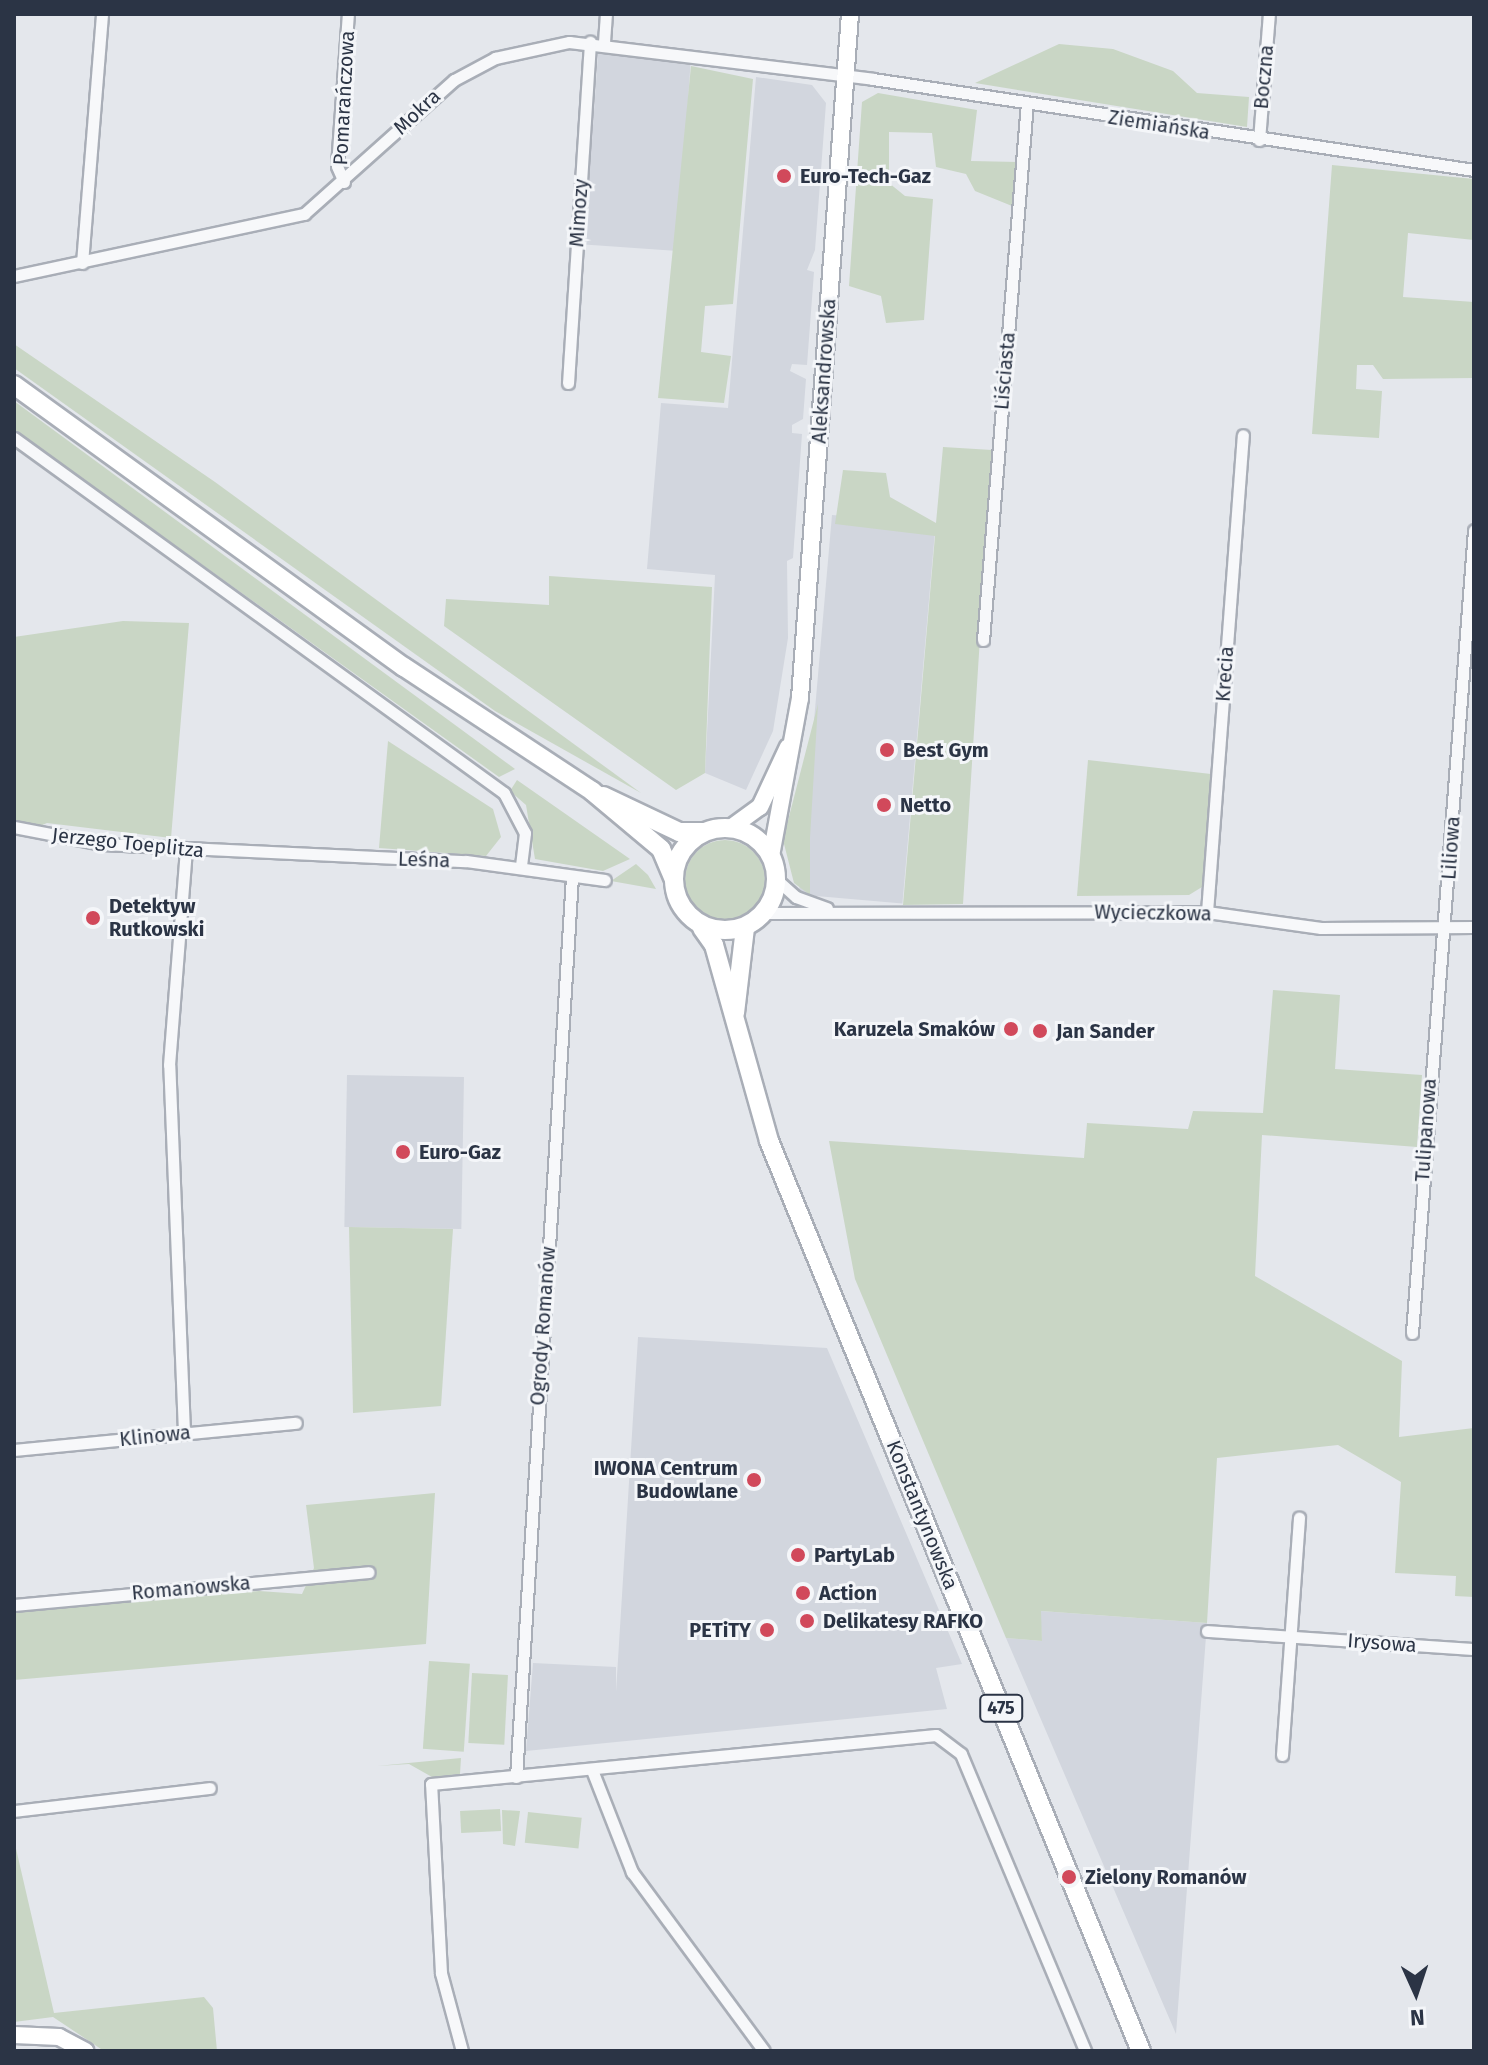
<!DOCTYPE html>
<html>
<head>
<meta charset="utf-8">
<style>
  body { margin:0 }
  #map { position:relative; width:1488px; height:2065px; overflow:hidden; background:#e4e7ec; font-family:"Fira Sans",sans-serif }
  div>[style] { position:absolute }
  .built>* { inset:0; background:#d2d6de; transform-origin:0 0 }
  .green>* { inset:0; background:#c9d6c5; transform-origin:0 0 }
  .round { border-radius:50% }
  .roads { filter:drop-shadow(2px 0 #a9aeb7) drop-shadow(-2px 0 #a9aeb7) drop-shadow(0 2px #a9aeb7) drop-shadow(0 -2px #a9aeb7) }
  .street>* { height:11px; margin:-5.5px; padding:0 5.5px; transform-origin:5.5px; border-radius:5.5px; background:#f7f8fa }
  .secondary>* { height:16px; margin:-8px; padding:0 8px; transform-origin:8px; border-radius:8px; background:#fff }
  .primary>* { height:18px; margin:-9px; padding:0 9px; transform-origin:9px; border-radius:9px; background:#fff }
  .primary>.ring { margin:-9px; padding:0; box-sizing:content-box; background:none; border:18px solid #fff; border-radius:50% }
  .dots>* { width:22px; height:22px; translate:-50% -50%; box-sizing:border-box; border:4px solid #f4f6f9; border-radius:50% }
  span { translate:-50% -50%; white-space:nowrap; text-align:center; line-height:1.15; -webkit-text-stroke:6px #f4f6f9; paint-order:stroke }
  .shield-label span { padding:2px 6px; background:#f4f6f9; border:2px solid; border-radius:6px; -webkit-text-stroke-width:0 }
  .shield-label { font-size:18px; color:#2b3445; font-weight:700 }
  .street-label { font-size:20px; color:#2b3445 }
  .poi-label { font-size:20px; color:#2b3445; font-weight:700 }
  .left { translate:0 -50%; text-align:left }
  .right { translate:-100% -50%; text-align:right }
  .frame { position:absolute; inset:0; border:16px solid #2b3445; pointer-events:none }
  .north { position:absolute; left:1376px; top:1953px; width:80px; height:80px; -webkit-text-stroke:6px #f4f6f9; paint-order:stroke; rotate:177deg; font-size:22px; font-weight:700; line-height:32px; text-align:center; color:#2b3445 }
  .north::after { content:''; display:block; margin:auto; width:28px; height:36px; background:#2b3445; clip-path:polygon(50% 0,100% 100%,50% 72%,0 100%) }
</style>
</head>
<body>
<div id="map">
  <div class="built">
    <div style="left:598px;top:54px;width:93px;height:191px;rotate:4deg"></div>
    <div style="clip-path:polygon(756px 77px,812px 85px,826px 103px,815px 250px,807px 270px,814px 272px,807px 365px,792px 364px,790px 371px,806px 379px,803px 419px,792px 425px,792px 433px,802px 434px,793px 558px,787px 561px,788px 638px,773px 731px,746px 790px,705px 773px,715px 575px,647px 569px,661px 403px,728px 408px)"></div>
    <div style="left:832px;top:515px;width:104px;height:381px;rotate:5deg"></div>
    <div style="left:347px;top:1075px;width:117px;height:152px;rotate:1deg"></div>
    <div style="clip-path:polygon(638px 1337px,827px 1348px,962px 1664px,936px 1668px,947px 1709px,526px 1751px,533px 1663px,616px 1667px,616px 1692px)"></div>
    <div style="clip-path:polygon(1040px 1611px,1207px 1623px,1176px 2034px,1006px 1638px,1042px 1641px)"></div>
  </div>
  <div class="green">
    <div style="clip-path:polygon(1059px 44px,1113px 49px,1173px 71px,1197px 93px,1249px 97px,1247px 127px,975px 83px)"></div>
    <div style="clip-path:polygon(691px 66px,753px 79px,733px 304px,705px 306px,701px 352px,731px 356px,724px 403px,658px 398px)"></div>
    <div style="clip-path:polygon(878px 93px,977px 110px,971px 161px,1018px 162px,1012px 206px,975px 191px,966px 174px,936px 167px,932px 133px,889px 132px,889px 183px,905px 196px,933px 199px,924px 320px,886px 323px,881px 296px,849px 286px,862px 102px)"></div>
    <div style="clip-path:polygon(1332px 165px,1474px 179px,1474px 240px,1408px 233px,1403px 297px,1474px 302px,1474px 378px,1383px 379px,1373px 365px,1357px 365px,1356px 389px,1382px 391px,1379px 438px,1312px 434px)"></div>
    <div style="clip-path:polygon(14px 344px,215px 482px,641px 793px,495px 711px,14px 368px)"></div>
    <div style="clip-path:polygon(14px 401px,515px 769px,499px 777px,14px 430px)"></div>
    <div style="clip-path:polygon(943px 447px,992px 450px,963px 904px,903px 905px,935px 536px,835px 524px,843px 470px,886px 473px,890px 497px,936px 523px)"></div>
    <div style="clip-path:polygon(549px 576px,712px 587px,705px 773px,676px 790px,444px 626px,446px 599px,549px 605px)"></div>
    <div style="clip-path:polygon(123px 621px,189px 623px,171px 838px,47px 823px,14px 837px,14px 637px)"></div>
    <div style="clip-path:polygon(818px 704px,810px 838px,810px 895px,794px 883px,783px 840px)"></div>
    <div style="clip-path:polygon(388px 741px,493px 809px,501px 837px,486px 856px,379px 848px)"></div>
    <div style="clip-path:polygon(1088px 760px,1211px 774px,1202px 887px,1189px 895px,1077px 896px)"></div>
    <div style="clip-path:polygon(517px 780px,630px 859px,603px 871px,535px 859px,526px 805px,510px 791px)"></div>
    <div class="round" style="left:685px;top:840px;width:80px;height:80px"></div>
    <div style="clip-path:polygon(636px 864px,648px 875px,656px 889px,611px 881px)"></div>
    <div style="clip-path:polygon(1273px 990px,1340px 995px,1335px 1069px,1422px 1075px,1417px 1147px,1262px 1135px,1255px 1276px,1402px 1361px,1399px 1437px,1474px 1428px,1474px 1597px,1455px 1596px,1456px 1576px,1395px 1573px,1401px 1482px,1338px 1445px,1217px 1458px,1207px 1623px,1041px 1611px,1042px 1641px,1006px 1638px,855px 1279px,829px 1141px,1084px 1158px,1087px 1123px,1188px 1129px,1193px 1111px,1263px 1113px)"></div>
    <div style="clip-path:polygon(349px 1227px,453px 1229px,441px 1406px,353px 1413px)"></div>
    <div style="clip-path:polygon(435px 1493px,426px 1644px,14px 1680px,14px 1611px,259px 1591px,302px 1594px,314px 1568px,306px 1505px)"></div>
    <div style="left:429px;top:1661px;width:41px;height:88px;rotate:4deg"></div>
    <div style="left:472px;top:1673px;width:36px;height:70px;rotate:3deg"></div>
    <div style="clip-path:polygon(461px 1758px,460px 1774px,432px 1777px,409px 1764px,377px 1766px)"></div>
    <div style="left:500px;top:1809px;width:22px;height:40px;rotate:87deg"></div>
    <div style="clip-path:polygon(502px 1810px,520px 1811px,515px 1846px,503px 1844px)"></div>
    <div style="left:528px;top:1812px;width:54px;height:31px;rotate:6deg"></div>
    <div style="clip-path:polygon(14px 1840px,54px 2013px,204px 1997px,213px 2008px,217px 2051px,104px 2051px,53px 2017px,14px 2022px)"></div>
  </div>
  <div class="roads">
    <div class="street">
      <div style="left:604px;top:42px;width:28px;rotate:-86deg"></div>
      <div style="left:1259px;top:140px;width:126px;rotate:-85.5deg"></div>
      <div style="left:344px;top:182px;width:17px;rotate:-114deg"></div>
      <div style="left:337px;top:166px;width:152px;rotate:-85.9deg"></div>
      <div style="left:82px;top:263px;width:250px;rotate:-85.4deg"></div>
      <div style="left:14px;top:276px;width:297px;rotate:-12.1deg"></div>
      <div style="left:304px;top:214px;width:201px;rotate:-41.8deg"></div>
      <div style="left:454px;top:80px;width:47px;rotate:-28.2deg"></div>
      <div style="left:495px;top:58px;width:76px;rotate:-12.2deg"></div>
      <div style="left:569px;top:42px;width:306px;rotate:6.9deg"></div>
      <div style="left:873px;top:79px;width:608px;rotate:8.61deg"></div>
      <div style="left:568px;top:383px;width:342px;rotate:-86.3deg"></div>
      <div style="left:14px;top:438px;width:605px;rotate:35.92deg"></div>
      <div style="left:504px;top:793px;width:45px;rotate:62.3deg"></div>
      <div style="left:525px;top:833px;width:32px;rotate:97deg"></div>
      <div style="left:983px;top:640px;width:539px;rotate:-85.32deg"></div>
      <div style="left:14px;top:827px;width:90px;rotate:10.9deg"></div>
      <div style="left:102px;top:844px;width:364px;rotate:2.7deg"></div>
      <div style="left:466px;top:861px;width:140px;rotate:7.8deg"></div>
      <div style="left:776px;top:879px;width:27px;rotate:42deg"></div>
      <div style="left:796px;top:897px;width:33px;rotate:20deg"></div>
      <div style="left:1207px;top:912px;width:478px;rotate:-85.7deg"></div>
      <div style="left:762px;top:913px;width:445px;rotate:-0.1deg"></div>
      <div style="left:1207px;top:912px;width:115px;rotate:8deg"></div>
      <div style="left:1321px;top:928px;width:153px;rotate:-0.4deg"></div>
      <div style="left:1412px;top:1333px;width:805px;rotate:-85.58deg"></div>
      <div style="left:184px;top:1432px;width:367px;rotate:-92.3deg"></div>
      <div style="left:169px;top:1065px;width:216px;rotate:-85.5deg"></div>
      <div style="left:14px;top:1450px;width:283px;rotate:-5.5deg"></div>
      <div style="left:14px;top:1605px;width:356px;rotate:-5.3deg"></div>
      <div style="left:1207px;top:1631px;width:268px;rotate:3.9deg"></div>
      <div style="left:1282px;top:1755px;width:238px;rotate:-85.9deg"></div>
      <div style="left:592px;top:1770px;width:110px;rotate:68.6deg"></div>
      <div style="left:632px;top:1872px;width:222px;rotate:53.6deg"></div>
      <div style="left:516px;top:1777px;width:903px;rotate:-86.44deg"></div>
      <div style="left:14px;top:1811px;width:197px;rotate:-6.7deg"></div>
      <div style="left:462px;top:2051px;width:81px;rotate:-105.1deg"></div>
      <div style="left:441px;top:1973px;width:189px;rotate:-93deg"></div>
      <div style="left:431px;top:1784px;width:507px;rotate:-5.54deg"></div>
      <div style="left:936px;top:1735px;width:31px;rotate:37deg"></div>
      <div style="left:961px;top:1754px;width:322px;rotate:67.3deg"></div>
    </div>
    <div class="secondary">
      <div style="left:732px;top:827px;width:34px;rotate:-36deg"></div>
      <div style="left:760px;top:807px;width:66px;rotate:-65deg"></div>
      <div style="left:771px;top:856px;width:161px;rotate:-79.6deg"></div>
      <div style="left:800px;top:698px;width:686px;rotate:-85.82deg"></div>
      <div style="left:14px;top:2035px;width:45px;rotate:2.5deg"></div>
      <div style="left:59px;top:2037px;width:30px;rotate:28deg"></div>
    </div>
    <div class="primary">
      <div style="left:14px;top:385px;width:481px;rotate:35.9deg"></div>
      <div style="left:404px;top:667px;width:225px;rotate:33.4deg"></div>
      <div style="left:592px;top:791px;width:90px;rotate:40deg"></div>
      <div style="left:661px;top:849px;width:33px;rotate:67deg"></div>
      <div style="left:603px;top:796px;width:84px;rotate:25.3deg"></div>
      <div style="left:679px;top:832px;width:25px"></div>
      <div class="ring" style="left:674px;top:828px;width:84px;height:84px"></div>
      <div style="left:702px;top:928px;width:21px;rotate:55deg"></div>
      <div style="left:714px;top:945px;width:204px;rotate:74.3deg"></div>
      <div style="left:769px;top:1141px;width:983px;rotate:67.77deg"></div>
      <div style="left:735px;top:1013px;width:86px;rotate:-83.3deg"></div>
    </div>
  </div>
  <div class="dots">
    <div style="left:784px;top:176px;background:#d1495b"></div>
    <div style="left:887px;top:750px;background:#d1495b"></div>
    <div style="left:884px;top:805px;background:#d1495b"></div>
    <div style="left:93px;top:918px;background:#d1495b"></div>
    <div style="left:1011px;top:1029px;background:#d1495b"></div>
    <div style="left:1040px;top:1031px;background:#d1495b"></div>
    <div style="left:403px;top:1152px;background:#d1495b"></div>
    <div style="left:754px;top:1480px;background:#d1495b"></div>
    <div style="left:798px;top:1555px;background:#d1495b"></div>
    <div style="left:803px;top:1593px;background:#d1495b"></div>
    <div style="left:807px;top:1621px;background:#d1495b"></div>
    <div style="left:767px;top:1630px;background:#d1495b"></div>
    <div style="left:1069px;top:1877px;background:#d1495b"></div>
  </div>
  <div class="shield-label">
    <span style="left:1001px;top:1708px">475</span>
  </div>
  <div class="street-label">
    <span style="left:1264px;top:77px;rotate:-85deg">Boczna</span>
    <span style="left:344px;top:98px;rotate:-87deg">Pomarańczowa</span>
    <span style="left:417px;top:112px;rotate:-43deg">Mokra</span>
    <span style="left:1159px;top:125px;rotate:9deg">Ziemiańska</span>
    <span style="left:579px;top:213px;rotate:-86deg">Mimozy</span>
    <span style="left:824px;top:371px;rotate:-86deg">Aleksandrowska</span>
    <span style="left:1005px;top:371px;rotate:-85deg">Liściasta</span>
    <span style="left:1225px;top:674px;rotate:-86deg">Krecia</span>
    <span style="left:128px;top:843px;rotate:6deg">Jerzego Toeplitza</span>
    <span style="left:1451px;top:848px;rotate:-86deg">Liliowa</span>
    <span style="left:424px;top:860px;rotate:2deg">Leśna</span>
    <span style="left:1153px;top:913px;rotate:1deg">Wycieczkowa</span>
    <span style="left:1426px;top:1130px;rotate:-86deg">Tulipanowa</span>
    <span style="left:543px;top:1326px;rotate:-86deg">Ogrody Romanów</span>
    <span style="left:155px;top:1436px;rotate:-6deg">Klinowa</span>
    <span style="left:922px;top:1515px;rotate:68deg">Konstantynowska</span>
    <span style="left:191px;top:1588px;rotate:-5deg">Romanowska</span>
    <span style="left:1382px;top:1643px;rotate:4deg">Irysowa</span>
  </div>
  <div class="poi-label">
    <span class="left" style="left:800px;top:176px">Euro-Tech-Gaz</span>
    <span class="left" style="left:903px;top:750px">Best Gym</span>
    <span class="left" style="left:900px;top:805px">Netto</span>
    <span class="left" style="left:109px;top:918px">Detektyw<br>Rutkowski</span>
    <span class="right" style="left:995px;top:1029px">Karuzela Smaków</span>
    <span class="left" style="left:1056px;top:1031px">Jan Sander</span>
    <span class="left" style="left:419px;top:1152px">Euro-Gaz</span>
    <span class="right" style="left:738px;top:1480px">IWONA Centrum<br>Budowlane</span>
    <span class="left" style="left:814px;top:1555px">PartyLab</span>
    <span class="left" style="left:819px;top:1593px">Action</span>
    <span class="left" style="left:823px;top:1621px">Delikatesy RAFKO</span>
    <span class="right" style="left:751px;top:1630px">PETiTY</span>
    <span class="left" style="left:1085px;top:1877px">Zielony Romanów</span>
  </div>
  <div class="frame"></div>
  <div class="north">N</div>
</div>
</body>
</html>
